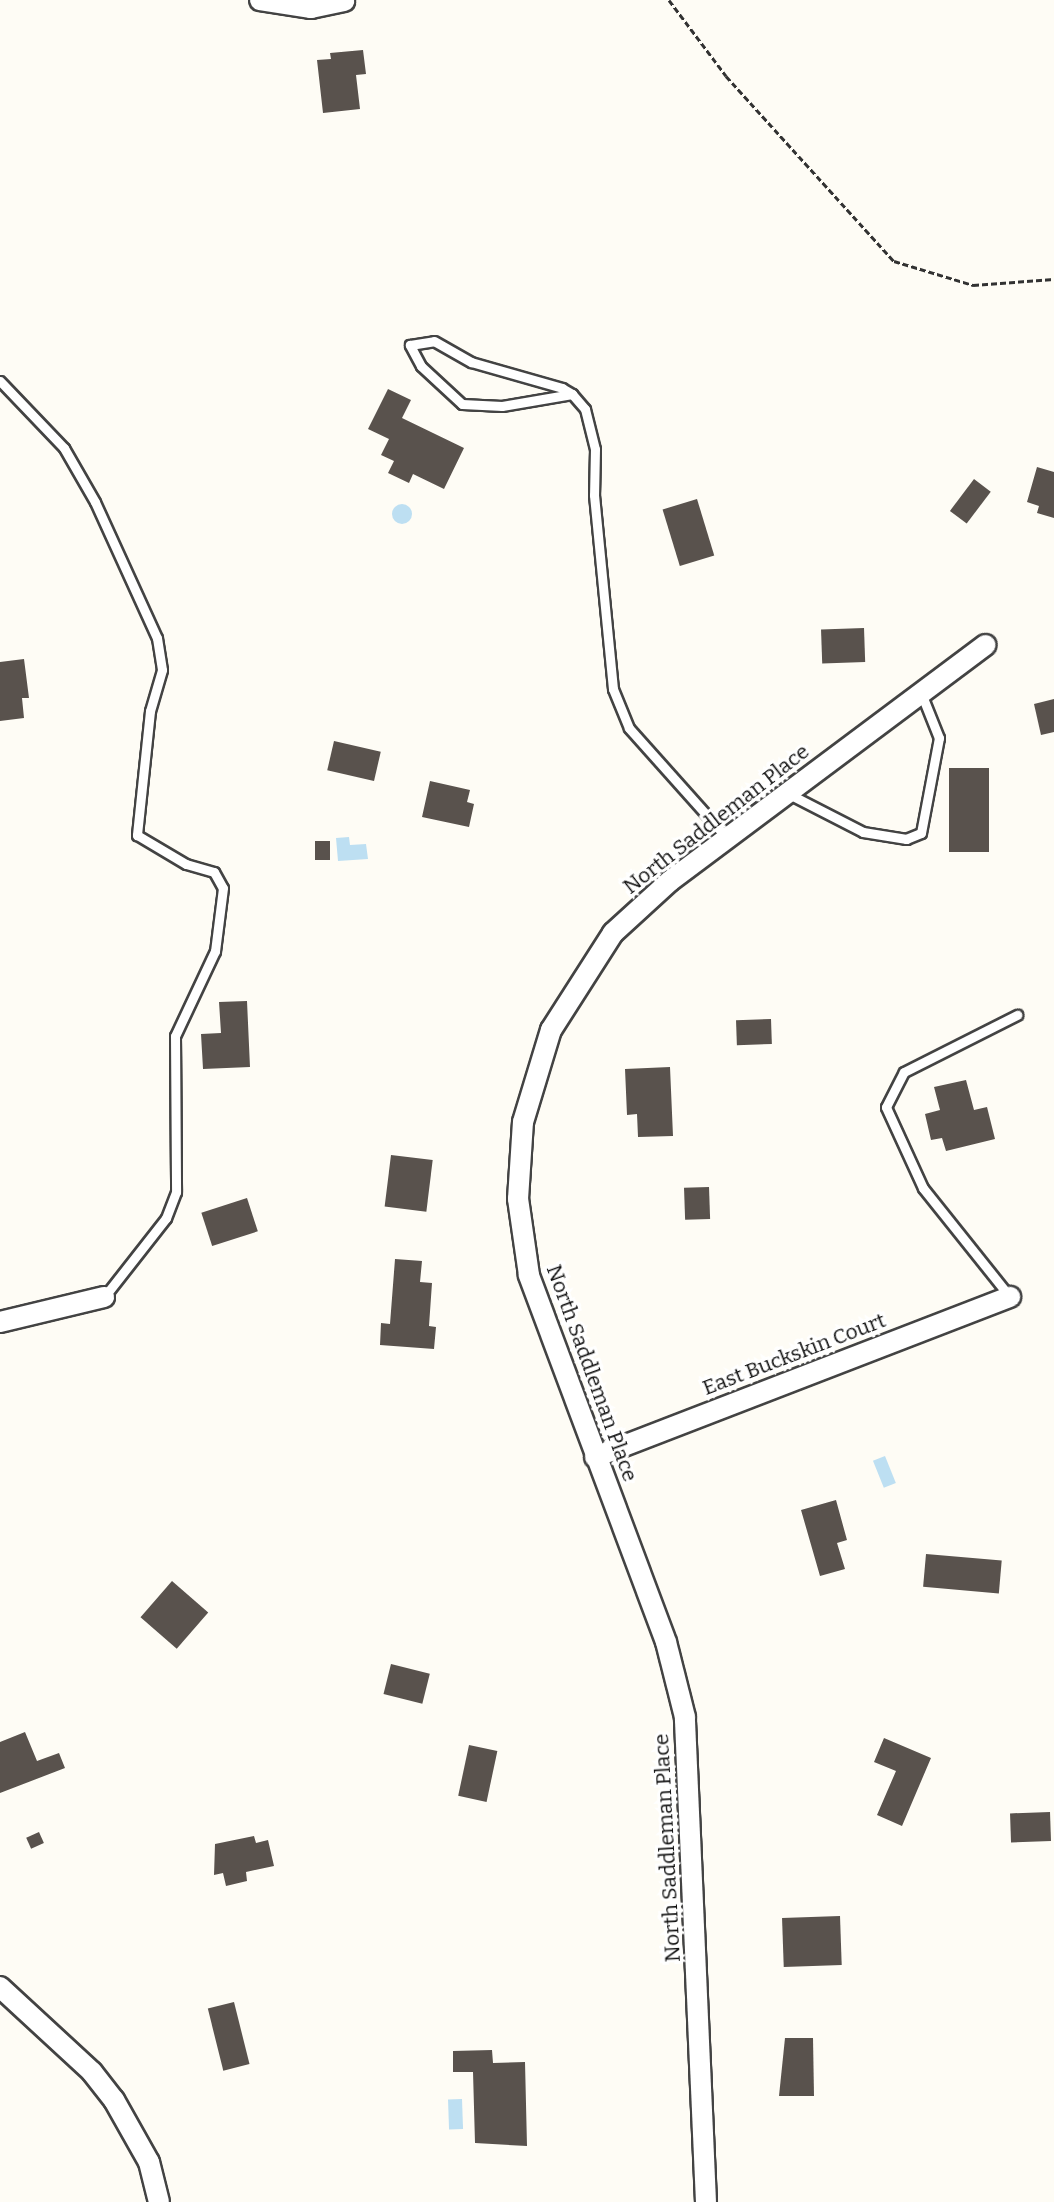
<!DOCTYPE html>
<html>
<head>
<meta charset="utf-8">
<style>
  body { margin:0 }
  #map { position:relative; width:1054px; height:2202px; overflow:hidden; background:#fefcf5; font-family:Bitter,serif }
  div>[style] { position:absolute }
  .water>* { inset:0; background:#bddff2; transform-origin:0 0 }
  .round { border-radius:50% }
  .building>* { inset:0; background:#59524d; transform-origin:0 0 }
  .path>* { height:3px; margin-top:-1.5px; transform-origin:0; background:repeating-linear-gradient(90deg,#323232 0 6px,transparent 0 9px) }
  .roads { filter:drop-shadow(2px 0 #434343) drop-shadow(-2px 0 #434343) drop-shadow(0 2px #434343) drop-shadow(0 -2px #434343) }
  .lane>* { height:9px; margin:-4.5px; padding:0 4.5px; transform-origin:4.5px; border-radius:4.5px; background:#fff }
  .street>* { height:20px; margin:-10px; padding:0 10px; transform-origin:10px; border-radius:10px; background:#fff }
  span { translate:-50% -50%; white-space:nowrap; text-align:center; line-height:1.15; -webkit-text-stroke:6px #fff; paint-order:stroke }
  .street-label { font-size:21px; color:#101010 }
</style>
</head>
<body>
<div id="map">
  <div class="water">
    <div class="round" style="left:392px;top:504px;width:20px;height:20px"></div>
    <div style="clip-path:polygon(349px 837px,350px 845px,366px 844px,368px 859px,338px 861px,336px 838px)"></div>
    <div style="left:885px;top:1456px;width:29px;height:13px;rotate:68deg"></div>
    <div style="left:462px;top:2099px;width:30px;height:14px;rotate:88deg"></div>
  </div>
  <div class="building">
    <div style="clip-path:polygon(363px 50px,366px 74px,356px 75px,360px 109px,323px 113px,317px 60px,331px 59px,330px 53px)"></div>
    <div style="clip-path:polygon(388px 389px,411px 400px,402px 418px,464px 448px,444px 489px,413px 474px,409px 483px,388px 473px,394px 461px,381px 455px,389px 439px,368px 429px)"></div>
    <div style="clip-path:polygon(1037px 467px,1054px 472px,1054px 518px,1037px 513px,1039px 506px,1027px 502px)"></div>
    <div style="left:974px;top:479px;width:21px;height:40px;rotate:37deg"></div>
    <div style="left:697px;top:499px;width:59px;height:36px;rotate:73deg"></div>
    <div style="left:864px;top:628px;width:34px;height:43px;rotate:88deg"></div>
    <div style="clip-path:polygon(24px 659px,29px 698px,22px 698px,24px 718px,0 721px,0 662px)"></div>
    <div style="clip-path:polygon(1054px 699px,1054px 732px,1041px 735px,1034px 704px)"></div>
    <div style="left:334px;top:741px;width:48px;height:30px;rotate:13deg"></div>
    <div style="left:949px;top:768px;width:40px;height:84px"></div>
    <div style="clip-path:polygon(430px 781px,470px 790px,467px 802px,474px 804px,469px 827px,422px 817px)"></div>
    <div style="left:330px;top:841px;width:19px;height:15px;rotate:90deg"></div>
    <div style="clip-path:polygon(247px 1001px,250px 1067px,203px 1069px,201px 1034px,221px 1033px,219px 1002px)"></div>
    <div style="left:771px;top:1019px;width:25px;height:35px;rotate:88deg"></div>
    <div style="clip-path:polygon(670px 1067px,673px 1136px,638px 1137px,637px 1114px,627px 1115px,625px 1069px)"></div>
    <div style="clip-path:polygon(966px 1080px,974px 1110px,987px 1107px,995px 1139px,946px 1151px,942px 1138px,931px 1140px,925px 1114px,940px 1110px,934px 1087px)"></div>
    <div style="left:391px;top:1155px;width:42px;height:52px;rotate:7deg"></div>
    <div style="left:709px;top:1187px;width:32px;height:25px;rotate:88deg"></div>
    <div style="left:247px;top:1198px;width:35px;height:48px;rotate:72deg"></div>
    <div style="clip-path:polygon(395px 1259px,422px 1261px,420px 1282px,432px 1283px,429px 1326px,436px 1327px,434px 1349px,380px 1345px,381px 1323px,390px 1324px)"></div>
    <div style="clip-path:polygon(836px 1500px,847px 1540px,837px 1543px,845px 1569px,820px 1576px,801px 1510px)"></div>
    <div style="left:926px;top:1554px;width:76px;height:33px;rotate:5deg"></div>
    <div style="left:172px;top:1581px;width:48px;height:48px;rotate:41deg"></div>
    <div style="left:391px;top:1664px;width:40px;height:31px;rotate:14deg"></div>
    <div style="clip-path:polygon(25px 1732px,37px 1761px,59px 1753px,65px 1768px,0 1793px,0 1742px)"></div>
    <div style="clip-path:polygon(884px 1738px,931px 1758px,902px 1826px,877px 1815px,896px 1771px,874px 1762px)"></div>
    <div style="left:469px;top:1745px;width:29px;height:52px;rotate:12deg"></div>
    <div style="left:1050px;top:1812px;width:29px;height:40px;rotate:88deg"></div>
    <div style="left:39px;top:1832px;width:12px;height:14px;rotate:66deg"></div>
    <div style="clip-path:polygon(254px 1836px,256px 1843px,268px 1840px,274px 1866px,246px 1872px,247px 1881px,226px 1886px,223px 1873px,214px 1875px,215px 1844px)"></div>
    <div style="left:840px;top:1916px;width:49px;height:58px;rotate:88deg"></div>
    <div style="left:234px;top:2002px;width:64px;height:27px;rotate:76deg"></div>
    <div style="clip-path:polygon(785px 2038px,813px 2038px,814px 2096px,779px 2096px)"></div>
    <div style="clip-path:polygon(492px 2050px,493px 2063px,525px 2062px,527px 2146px,475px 2143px,473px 2072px,453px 2072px,453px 2051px)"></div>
  </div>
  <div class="path">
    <div style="left:669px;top:0;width:95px;rotate:53.1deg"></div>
    <div style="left:726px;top:76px;width:250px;rotate:47.8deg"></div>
    <div style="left:894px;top:261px;width:83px;rotate:16.9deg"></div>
    <div style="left:973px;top:285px;width:81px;rotate:-4.2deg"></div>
  </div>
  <div class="roads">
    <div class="lane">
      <div style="left:0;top:381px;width:93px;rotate:46.3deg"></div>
      <div style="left:64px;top:448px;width:62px;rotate:60.1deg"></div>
      <div style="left:95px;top:502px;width:149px;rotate:65.5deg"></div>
      <div style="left:157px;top:638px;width:32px;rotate:81deg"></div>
      <div style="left:162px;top:670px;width:43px;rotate:106.3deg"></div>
      <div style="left:150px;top:711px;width:125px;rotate:96deg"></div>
      <div style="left:137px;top:835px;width:57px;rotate:30.6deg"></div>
      <div style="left:186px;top:864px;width:29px;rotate:16deg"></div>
      <div style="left:214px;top:872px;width:18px;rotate:61deg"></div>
      <div style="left:223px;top:888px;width:64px;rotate:97.2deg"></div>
      <div style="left:215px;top:951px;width:94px;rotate:115.2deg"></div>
      <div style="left:175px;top:1036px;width:156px;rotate:89.6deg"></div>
      <div style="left:176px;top:1192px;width:28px;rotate:111deg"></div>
      <div style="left:166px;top:1218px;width:100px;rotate:128.1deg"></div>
      <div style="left:572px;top:394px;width:71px;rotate:170.3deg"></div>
      <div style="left:502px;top:406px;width:40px;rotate:-177.1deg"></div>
      <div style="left:462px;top:404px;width:56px;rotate:-137.2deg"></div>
      <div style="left:421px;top:366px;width:24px;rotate:-118deg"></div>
      <div style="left:410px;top:345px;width:24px;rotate:-9deg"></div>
      <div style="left:434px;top:341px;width:43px;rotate:29.6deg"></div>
      <div style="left:471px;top:362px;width:95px;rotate:15.9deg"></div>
      <div style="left:562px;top:388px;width:12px;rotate:31deg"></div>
      <div style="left:572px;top:394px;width:20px;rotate:49deg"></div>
      <div style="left:585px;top:409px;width:41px;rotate:76deg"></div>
      <div style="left:595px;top:449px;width:46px;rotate:91.2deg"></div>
      <div style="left:594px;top:495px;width:195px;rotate:84.4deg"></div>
      <div style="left:613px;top:689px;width:42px;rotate:67.7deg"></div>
      <div style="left:629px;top:728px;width:147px;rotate:48.3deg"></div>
      <div style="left:787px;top:793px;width:85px;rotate:27.2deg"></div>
      <div style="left:863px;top:832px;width:44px;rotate:9.2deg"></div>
      <div style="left:906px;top:839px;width:16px;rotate:-22deg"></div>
      <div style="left:921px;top:833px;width:97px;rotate:-79.3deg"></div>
      <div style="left:939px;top:738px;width:48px;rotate:-111.8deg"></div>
      <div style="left:1010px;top:1297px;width:139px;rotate:-128.6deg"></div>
      <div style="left:923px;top:1188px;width:89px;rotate:-114.6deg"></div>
      <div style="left:886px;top:1107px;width:39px;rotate:-63deg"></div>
      <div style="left:904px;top:1072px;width:127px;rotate:-26.8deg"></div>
    </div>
    <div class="street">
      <div style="left:260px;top:0;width:52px;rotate:8.9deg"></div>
      <div style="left:311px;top:8px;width:34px;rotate:-12deg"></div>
      <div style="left:0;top:1322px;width:107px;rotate:-13.5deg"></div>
      <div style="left:595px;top:1457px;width:445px;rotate:-21.1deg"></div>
      <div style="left:0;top:1987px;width:125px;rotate:42.7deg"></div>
      <div style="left:92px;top:2072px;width:36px;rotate:52deg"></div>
      <div style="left:114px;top:2100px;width:71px;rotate:60.6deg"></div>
      <div style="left:149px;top:2162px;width:41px;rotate:76deg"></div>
      <div style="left:706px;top:2202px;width:485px;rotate:-92.5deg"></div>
      <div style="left:685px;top:1717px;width:77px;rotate:-104.2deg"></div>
      <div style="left:666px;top:1642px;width:392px;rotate:-110.5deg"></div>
      <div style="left:529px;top:1275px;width:77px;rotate:-98.2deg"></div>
      <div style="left:518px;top:1199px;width:77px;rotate:-86.3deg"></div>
      <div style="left:523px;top:1122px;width:96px;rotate:-73.1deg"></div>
      <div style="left:551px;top:1030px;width:115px;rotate:-57.4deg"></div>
      <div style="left:613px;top:933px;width:77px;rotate:-42.4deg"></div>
      <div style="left:670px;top:881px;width:394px;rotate:-36.8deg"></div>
    </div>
  </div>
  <div class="street-label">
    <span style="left:716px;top:819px;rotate:-38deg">North Saddleman Place</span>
    <span style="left:794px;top:1354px;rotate:-21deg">East Buckskin Court</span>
    <span style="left:592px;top:1373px;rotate:70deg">North Saddleman Place</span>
    <span style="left:667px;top:1848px;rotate:-93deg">North Saddleman Place</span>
  </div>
</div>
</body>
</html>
